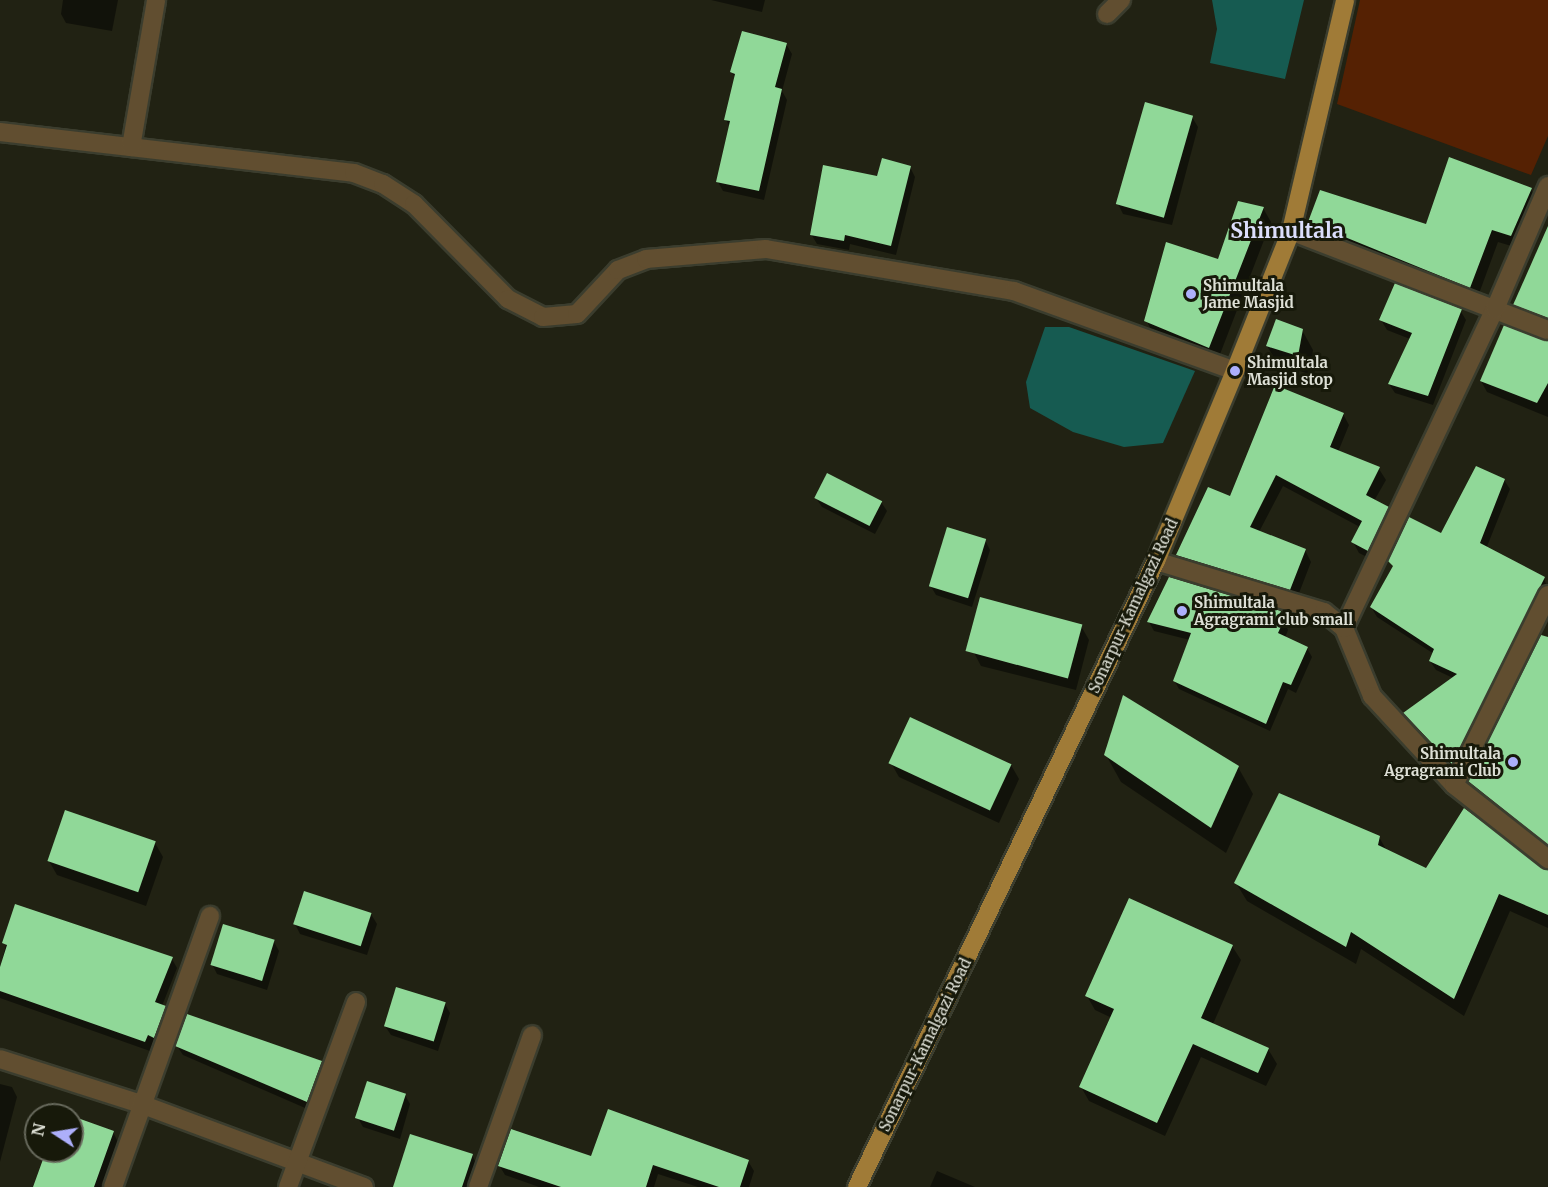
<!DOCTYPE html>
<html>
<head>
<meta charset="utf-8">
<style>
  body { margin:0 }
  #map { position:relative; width:1548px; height:1187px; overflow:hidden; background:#212213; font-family:Merriweather,serif }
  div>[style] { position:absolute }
  .green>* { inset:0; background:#552103 }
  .water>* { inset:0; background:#165b51 }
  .shadow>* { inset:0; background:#0007 }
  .building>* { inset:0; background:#90d898; transform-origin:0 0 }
  .roads { filter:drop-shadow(2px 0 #3b3d2e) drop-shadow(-2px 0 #3b3d2e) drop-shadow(0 2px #3b3d2e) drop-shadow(0 -2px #3b3d2e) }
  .minor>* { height:18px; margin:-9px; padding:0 9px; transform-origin:9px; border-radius:9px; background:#614e30 }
  .major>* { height:18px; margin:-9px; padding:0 9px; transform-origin:9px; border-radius:9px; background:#a07b37 }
  .dots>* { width:16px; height:16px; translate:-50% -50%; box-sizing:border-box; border:3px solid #17190a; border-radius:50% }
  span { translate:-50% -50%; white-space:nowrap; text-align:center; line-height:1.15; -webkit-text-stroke:6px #17190a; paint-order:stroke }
  .poi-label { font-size:15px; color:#dee0d6; font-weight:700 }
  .left { translate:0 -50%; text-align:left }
  .right { translate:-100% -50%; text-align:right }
  .street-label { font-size:15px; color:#dee0d6 }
  .district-label { font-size:21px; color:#dcdefc; font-weight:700 }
  .north { position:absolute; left:24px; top:1103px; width:60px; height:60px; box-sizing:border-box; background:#17190a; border:2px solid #67695c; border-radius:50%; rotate:282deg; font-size:16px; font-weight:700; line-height:24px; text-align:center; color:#dee0d6 }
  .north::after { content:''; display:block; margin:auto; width:21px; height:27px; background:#adaffb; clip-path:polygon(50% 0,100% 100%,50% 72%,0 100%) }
</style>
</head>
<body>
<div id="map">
  <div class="green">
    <div style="clip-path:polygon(1360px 0,1548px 0,1548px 136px,1531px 175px,1337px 104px)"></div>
  </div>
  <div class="water">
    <div style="clip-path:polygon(1212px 0,1304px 0,1285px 79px,1210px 63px,1217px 29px)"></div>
    <div style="clip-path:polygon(1045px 327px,1069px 327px,1195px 371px,1163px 443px,1124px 447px,1073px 432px,1030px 408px,1026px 382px)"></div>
  </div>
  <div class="shadow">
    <div style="clip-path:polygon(63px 0,118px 0,112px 31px,66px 23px,61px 14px)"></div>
    <div style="clip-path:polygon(711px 0,765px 0,762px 12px)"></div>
    <div style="clip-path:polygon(786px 44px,792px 54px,782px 91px,787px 100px,764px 200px,723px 191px,718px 182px,730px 127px,726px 120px,735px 78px,732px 72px)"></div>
    <div style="clip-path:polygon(1192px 117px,1198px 127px,1172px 225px,1123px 214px,1118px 204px)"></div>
    <div style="clip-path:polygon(1450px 159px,1531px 190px,1539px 202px,1518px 248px,1498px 242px,1477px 299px,1317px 235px,1310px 222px,1427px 226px)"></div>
    <div style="clip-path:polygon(910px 167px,915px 177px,896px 255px,850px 244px,849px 250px,817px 244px,811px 234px)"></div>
    <div style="clip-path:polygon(1263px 208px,1271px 222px,1217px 362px,1154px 335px,1146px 320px,1218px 261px)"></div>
    <div style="clip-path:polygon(1548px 251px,1548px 325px,1521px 315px,1515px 305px)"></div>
    <div style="clip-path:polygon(1460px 310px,1466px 320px,1433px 405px,1395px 393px,1389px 384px,1410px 339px,1387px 330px,1381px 320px)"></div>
    <div style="clip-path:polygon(1302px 330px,1313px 350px,1309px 374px,1278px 364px,1267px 346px)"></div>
    <div style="clip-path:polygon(1548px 341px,1548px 417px,1487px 392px,1481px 381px)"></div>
    <div style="clip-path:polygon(1343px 414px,1349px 425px,1338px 452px,1379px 469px,1386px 480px,1374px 501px,1388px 508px,1395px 519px,1375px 561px,1359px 553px,1353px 542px,1360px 527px,1283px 486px,1259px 532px,1305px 550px,1311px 562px,1296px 601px,1185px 566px,1178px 555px,1230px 498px)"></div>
    <div style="clip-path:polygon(1504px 480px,1510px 489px,1486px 549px,1544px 578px,1548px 590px,1457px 772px,1405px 713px,1453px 678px,1436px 670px,1430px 661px,1434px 654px,1377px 617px,1371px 607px,1441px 535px)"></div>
    <div style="clip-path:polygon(816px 498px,881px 502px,887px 511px,875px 534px,822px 507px)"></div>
    <div style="clip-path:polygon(985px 540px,990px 550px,972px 607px,936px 595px,930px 585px)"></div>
    <div style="clip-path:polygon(1280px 612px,1288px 630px,1285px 638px,1307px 648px,1312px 657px,1296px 693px,1288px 689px,1270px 731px,1179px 689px,1174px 680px,1190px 640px,1154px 631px,1149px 622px)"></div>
    <div style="clip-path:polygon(1081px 626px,1089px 640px,1076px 690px,981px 666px,973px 651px)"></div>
    <div style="clip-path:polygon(1548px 639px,1548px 853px,1483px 802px,1472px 783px)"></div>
    <div style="clip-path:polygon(1106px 755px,1238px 767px,1253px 794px,1226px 853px,1121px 782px)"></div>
    <div style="clip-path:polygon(891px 763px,1011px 765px,1019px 779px,999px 823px,899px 777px)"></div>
    <div style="clip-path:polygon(1379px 837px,1387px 851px,1426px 870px,1548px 869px,1548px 928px,1510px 911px,1464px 1016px,1361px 949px,1356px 964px,1247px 901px,1236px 883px)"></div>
    <div style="clip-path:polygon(155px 843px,163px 857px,146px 906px,57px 875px,49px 861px)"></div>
    <div style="clip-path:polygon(16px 906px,172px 959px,177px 968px,162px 1006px,170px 1017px,160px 1047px,153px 1044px,150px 1051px,0 998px,0 968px)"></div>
    <div style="clip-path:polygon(371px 914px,377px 924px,367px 955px,300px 934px,295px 924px)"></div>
    <div style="clip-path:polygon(274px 942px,279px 951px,267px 990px,217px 974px,212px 964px)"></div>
    <div style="clip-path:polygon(1232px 946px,1241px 960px,1213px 1024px,1268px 1049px,1277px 1064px,1266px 1086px,1201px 1057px,1165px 1136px,1089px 1101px,1081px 1087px,1112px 1018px,1095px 1010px,1087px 996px)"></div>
    <div style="clip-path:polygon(445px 1004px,450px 1013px,438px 1051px,391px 1035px,385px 1026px)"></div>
    <div style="clip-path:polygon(177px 1046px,321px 1063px,327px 1072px,312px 1111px,183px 1055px)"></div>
    <div style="clip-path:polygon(0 1084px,12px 1087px,17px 1097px,0 1162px)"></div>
    <div style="clip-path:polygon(405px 1095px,410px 1104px,400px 1139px,363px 1127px,358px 1118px)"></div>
    <div style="clip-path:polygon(72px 1117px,113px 1132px,118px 1142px,103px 1187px,35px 1187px,48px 1151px,72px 1151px)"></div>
    <div style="clip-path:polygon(472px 1155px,477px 1165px,469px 1187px,394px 1187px)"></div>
    <div style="clip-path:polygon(592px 1158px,748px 1161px,754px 1171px,749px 1187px,698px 1187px,658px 1174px,654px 1187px,539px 1187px,505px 1175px,499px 1165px)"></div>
    <div style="clip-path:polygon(937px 1171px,975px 1187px,930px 1187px)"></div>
  </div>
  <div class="building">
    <div style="clip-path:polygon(742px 31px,787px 43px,775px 87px,782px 89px,759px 191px,716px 182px,730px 121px,724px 120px,735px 74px,730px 72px)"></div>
    <div style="left:1145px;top:102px;width:50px;height:106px;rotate:16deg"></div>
    <div style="clip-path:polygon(1449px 157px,1532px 188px,1511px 236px,1492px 230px,1470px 288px,1308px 222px,1320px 190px,1426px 224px)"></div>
    <div style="clip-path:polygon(882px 158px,911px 166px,891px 246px,845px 235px,844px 241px,810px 235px,823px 165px,877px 176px)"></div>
    <div style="clip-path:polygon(1238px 201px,1264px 207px,1209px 348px,1144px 321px,1166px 242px,1218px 259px)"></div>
    <div style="clip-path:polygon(1548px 226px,1548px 318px,1513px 305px)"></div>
    <div style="clip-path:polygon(1395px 283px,1462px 309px,1428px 396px,1388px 384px,1412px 333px,1379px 320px)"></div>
    <div style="clip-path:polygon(1276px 319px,1303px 329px,1298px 356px,1266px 346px)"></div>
    <div style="clip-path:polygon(1504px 325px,1548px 341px,1548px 383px,1537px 403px,1480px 381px)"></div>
    <div style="clip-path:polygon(1275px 385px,1344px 413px,1330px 447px,1380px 467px,1366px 495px,1389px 507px,1368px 551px,1351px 542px,1362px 521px,1276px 475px,1250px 527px,1306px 549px,1290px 590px,1176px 555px,1208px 487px,1230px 496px)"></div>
    <div style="clip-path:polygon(1476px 466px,1505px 479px,1480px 543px,1545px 577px,1452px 764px,1403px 713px,1457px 674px,1429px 661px,1434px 649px,1370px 607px,1393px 566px,1388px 561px,1409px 517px,1441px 533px)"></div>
    <div style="left:827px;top:473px;width:62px;height:28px;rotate:27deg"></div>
    <div style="left:947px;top:527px;width:41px;height:62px;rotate:17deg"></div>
    <div style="clip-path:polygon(1169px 577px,1281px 611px,1278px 618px,1284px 620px,1278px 633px,1308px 647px,1291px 685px,1283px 682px,1266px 724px,1173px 681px,1191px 633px,1147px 622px)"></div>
    <div style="left:980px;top:597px;width:106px;height:56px;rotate:15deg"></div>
    <div style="clip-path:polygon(1541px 635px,1548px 637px,1548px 845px,1468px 781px)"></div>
    <div style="clip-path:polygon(1123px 695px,1239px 766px,1211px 828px,1104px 755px)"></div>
    <div style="left:910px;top:717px;width:112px;height:51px;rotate:25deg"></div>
    <div style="clip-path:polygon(1279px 793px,1380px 836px,1378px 845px,1426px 868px,1464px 808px,1548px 870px,1548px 915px,1499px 894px,1454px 999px,1351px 932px,1346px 947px,1234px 883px)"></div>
    <div style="left:65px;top:810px;width:96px;height:54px;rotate:19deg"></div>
    <div style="left:304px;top:891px;width:71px;height:35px;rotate:18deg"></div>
    <div style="clip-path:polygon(1129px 898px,1233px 945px,1201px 1018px,1269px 1048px,1258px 1073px,1193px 1044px,1157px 1123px,1079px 1087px,1114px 1009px,1085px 996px)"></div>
    <div style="clip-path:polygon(15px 904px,173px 957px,155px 1002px,166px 1006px,154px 1038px,148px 1035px,145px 1042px,0 991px,0 967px,7px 945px,2px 943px)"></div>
    <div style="left:223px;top:924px;width:54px;height:43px;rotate:17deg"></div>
    <div style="left:396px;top:987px;width:52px;height:41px;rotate:17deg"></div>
    <div style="clip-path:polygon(187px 1014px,322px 1061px,307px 1102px,175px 1046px)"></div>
    <div style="left:367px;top:1081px;width:41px;height:39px;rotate:18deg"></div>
    <div style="clip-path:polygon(608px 1109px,749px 1160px,740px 1187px,719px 1187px,653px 1165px,646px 1187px,561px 1187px,498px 1166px,511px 1129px,591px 1156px)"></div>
    <div style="clip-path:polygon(72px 1116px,114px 1131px,94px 1187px,33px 1187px,46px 1151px,72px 1151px)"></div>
    <div style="clip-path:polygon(410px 1134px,473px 1154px,462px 1187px,393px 1187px)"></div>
  </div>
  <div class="roads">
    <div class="minor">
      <div style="left:1107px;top:14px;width:20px;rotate:-45deg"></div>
      <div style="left:0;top:132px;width:356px;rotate:6.6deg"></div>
      <div style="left:354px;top:173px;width:31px;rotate:21deg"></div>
      <div style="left:383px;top:184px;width:37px;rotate:33deg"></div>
      <div style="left:414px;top:204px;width:134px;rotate:45.3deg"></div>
      <div style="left:508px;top:299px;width:39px;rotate:27deg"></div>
      <div style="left:543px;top:317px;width:34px;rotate:-5deg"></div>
      <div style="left:577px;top:314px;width:60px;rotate:-47deg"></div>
      <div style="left:618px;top:270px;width:30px;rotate:-21deg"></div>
      <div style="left:646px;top:259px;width:120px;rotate:-4.8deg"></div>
      <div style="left:766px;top:249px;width:252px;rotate:9.6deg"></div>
      <div style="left:1014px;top:291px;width:235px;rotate:19.9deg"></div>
      <div style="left:131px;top:147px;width:149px;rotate:-80.3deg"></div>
      <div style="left:1291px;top:231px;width:275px;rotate:21.1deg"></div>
      <div style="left:1156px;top:561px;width:176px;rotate:16.9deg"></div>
      <div style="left:1324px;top:612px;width:26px;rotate:39deg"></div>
      <div style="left:1344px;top:628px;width:74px;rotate:67.6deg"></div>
      <div style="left:1372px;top:696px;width:121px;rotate:47.3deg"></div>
      <div style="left:1454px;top:785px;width:120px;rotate:38.2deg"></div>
      <div style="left:1344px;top:628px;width:353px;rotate:-64.7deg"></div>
      <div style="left:1495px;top:309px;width:134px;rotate:-66.7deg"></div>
      <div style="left:1454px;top:785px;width:212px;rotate:-63.7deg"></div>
      <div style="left:0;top:1059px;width:145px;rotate:17.7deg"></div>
      <div style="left:138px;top:1103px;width:241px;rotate:20.4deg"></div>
      <div style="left:113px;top:1187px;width:288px;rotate:-70.3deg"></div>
      <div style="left:288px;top:1187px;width:197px;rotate:-69.8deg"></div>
      <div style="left:478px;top:1187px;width:161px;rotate:-70.4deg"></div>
    </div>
    <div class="major">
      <div style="left:857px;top:1187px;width:694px;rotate:-64.47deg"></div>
      <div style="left:1156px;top:561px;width:206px;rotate:-67.4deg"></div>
      <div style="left:1235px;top:371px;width:151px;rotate:-68.2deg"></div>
      <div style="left:1291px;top:231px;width:237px;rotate:-76.8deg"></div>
    </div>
  </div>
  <div class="dots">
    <div style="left:1191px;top:294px;background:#adaffb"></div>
    <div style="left:1235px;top:371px;background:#adaffb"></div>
    <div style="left:1182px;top:611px;background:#adaffb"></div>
    <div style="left:1513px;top:762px;background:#adaffb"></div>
  </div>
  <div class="poi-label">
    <span class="left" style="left:1203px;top:294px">Shimultala<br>Jame Masjid</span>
    <span class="left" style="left:1247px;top:371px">Shimultala<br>Masjid stop</span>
    <span class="left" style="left:1194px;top:611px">Shimultala<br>Agragrami club small</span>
    <span class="right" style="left:1501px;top:762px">Shimultala<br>Agragrami Club</span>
  </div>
  <div class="street-label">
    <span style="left:1133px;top:606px;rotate:-65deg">Sonarpur-Kamalgazi Road</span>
    <span style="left:925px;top:1045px;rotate:-64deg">Sonarpur-Kamalgazi Road</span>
  </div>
  <div class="district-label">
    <span style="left:1287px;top:231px">Shimultala</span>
  </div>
  <div class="north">N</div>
</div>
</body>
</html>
